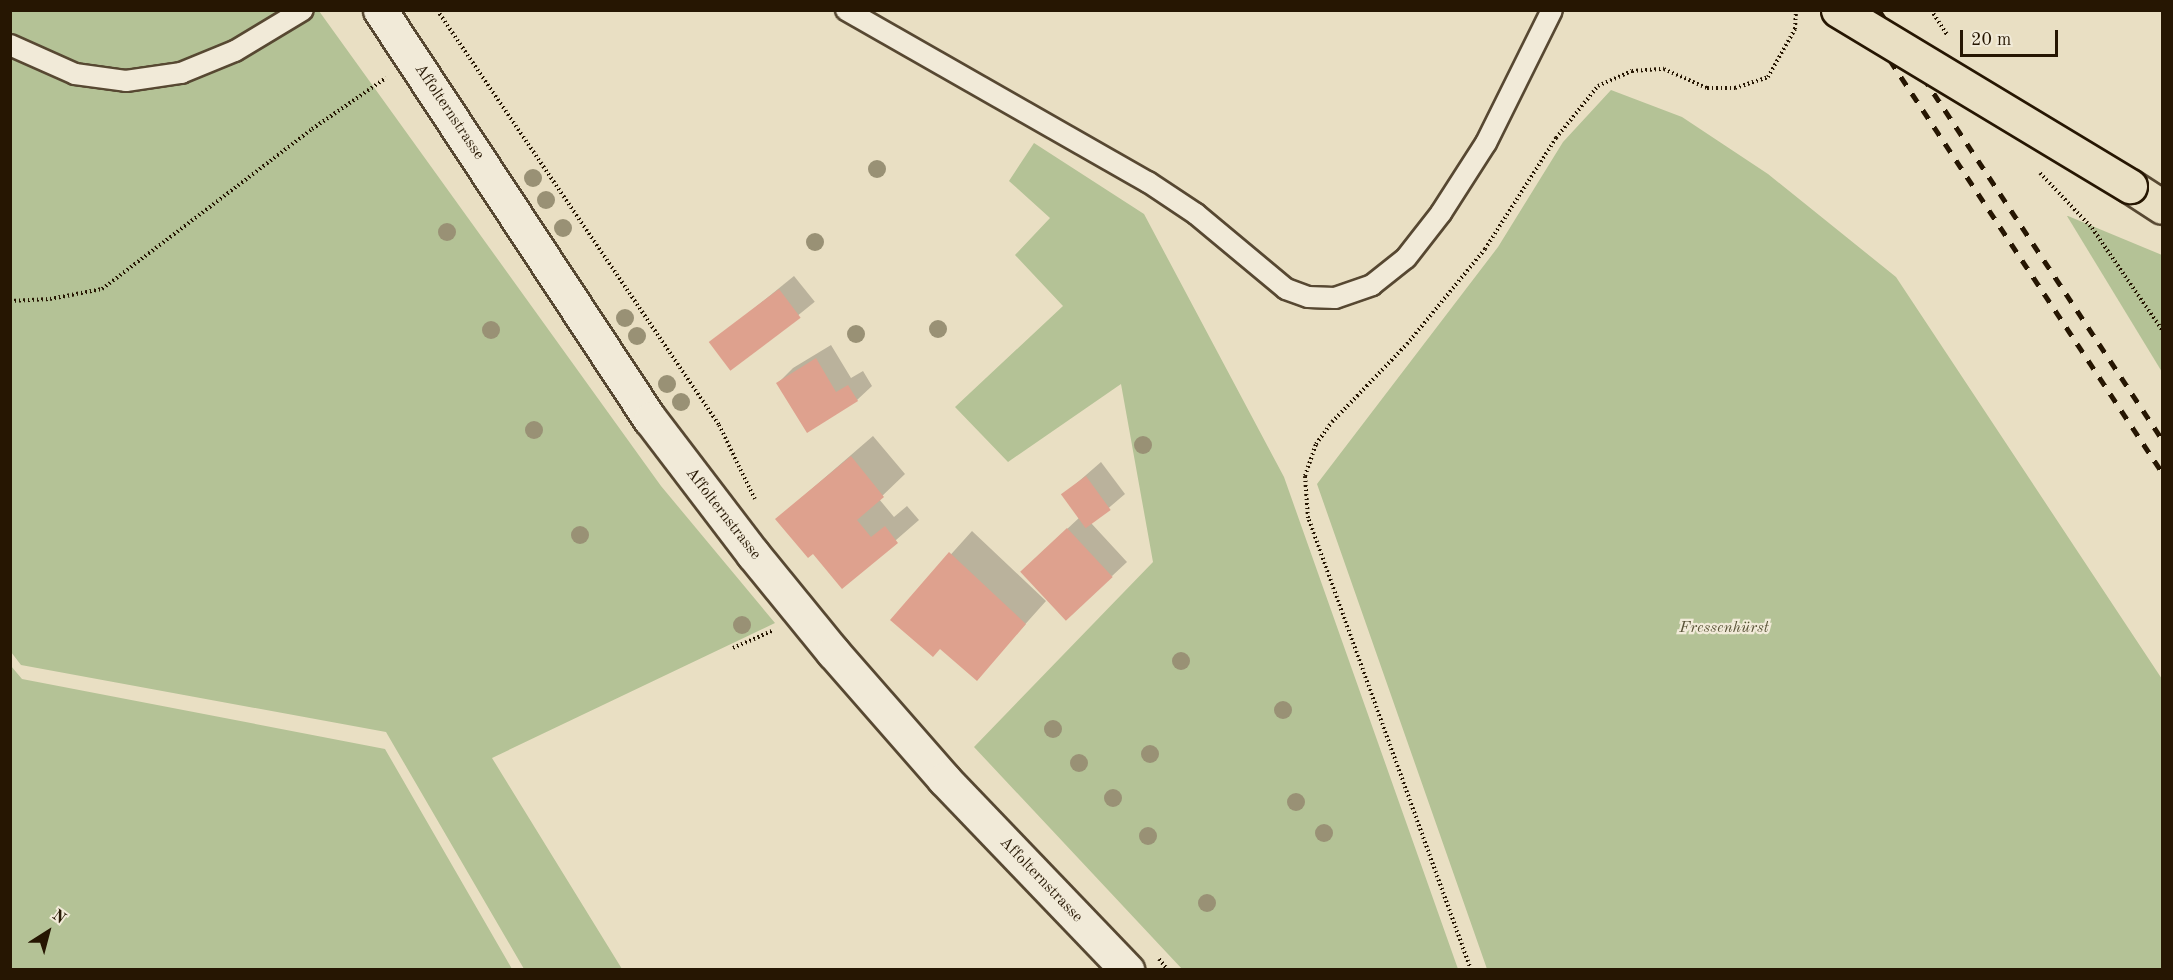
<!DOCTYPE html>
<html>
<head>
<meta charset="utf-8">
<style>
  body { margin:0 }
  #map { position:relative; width:2173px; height:980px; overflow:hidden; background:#e9dfc3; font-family:"Old Standard TT",serif }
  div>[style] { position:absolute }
  .green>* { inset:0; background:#b4c296 }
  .shadow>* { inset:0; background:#0003; transform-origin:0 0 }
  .building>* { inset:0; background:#dea18e; transform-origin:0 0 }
  .path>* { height:4px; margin-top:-2px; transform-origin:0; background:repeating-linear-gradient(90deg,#261602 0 1.5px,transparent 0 4.5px) }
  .roads { filter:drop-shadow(2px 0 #574832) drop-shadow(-2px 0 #574832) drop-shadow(0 2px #574832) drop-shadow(0 -2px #574832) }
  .lane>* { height:20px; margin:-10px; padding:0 10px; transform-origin:10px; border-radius:10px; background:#f1ead8 }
  .secondary>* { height:33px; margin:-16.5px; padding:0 16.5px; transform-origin:16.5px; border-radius:16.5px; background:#f1ead8 }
  .highway>* { height:33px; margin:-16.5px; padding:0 16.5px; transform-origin:16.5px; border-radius:16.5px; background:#e9dfc3 }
  .rail>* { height:4.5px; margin-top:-2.25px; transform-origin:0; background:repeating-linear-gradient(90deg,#261602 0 10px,transparent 0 20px) }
  .bridges { filter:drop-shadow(2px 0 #261602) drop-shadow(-2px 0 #261602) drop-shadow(0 2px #261602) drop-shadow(0 -2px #261602) }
  .highway-bridge>* { height:33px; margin:-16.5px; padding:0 16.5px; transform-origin:16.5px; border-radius:16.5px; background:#e9dfc3 }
  .trees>* { width:18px; height:18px; margin:-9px; border-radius:50%; background:#999175 }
  span { translate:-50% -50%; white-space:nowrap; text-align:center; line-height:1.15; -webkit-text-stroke:4.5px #f1ead8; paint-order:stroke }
  .street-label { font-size:16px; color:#261602 }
  .park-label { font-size:16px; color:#585236; font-style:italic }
  .frame { position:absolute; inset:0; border:12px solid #261602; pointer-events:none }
  .north { position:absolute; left:18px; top:902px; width:60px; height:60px; -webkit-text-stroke:4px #f1ead8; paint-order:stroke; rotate:36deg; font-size:16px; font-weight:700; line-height:24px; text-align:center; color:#261602 }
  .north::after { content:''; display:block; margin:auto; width:21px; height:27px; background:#261602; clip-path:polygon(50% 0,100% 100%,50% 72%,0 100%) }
  .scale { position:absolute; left:1960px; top:30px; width:98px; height:27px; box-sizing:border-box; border:3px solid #261602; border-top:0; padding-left:8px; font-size:18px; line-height:21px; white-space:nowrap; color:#261602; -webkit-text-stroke:4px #f1ead8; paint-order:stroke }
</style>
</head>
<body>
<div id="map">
  <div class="green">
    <div style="clip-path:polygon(10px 11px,319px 11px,661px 486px,775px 623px,492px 758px,622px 969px,524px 969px,386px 732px,21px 665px,11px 652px)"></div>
    <div style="clip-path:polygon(1611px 90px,1682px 117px,1768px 174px,1896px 277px,2162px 679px,2162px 969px,1487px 969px,1317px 484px,1498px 247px,1563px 142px)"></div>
    <div style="clip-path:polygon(1034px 143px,1144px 214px,1284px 477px,1458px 969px,1182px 969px,974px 747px,1153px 562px,1121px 384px,1008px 462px,955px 407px,1063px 306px,1015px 255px,1050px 218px,1009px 181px)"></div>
    <div style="clip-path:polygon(2068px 216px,2162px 255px,2162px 372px,2067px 216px)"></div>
    <div style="clip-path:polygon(11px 666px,22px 679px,385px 749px,512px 969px,11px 969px)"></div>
  </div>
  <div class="shadow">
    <div style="left:794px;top:276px;width:33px;height:106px;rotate:51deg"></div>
    <div style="clip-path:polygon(831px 345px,851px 378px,863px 371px,872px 386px,857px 400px,778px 383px,793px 368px)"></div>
    <div style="clip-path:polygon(873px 436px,905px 474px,879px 499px,894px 517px,907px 506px,919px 520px,842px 587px,813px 552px,777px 519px)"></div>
    <div style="clip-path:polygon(1101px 462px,1125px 494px,1091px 523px,1127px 562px,1112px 576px,1037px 557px,1080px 517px,1063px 495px)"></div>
    <div style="clip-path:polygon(972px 531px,1046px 601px,976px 679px,940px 647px,892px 620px)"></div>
  </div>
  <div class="building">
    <div style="left:779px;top:289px;width:36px;height:88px;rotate:53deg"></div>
    <div style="clip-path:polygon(816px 358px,836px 392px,848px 385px,858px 401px,807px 433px,776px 383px)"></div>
    <div style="clip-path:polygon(851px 456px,884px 497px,857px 520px,871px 537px,885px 526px,898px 543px,842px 589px,813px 554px,808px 558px,775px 519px)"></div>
    <div style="left:1086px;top:476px;width:42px;height:31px;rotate:54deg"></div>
    <div style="left:1067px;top:528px;width:67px;height:64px;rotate:47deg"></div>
    <div style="clip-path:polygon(949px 552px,1026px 624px,977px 681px,940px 649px,933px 657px,890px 620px)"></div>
  </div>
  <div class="path">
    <div style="left:437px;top:10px;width:502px;rotate:55.8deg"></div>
    <div style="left:719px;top:425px;width:82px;rotate:64.1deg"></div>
    <div style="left:1931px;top:10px;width:30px;rotate:57deg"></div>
    <div style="left:2040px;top:173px;width:76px;rotate:46.6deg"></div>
    <div style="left:2092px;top:228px;width:124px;rotate:55.5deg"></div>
    <div style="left:10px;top:301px;width:40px;rotate:-2.9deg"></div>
    <div style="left:50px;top:299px;width:53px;rotate:-10.9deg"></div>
    <div style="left:102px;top:289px;width:264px;rotate:-37.3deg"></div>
    <div style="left:312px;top:129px;width:90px;rotate:-34.6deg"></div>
    <div style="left:733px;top:648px;width:43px;rotate:-23.6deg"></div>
    <div style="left:1159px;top:959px;width:14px;rotate:51deg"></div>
    <div style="left:1471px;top:970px;width:480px;rotate:-109.8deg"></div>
    <div style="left:1308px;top:518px;width:42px;rotate:-94.1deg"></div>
    <div style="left:1305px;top:476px;width:34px;rotate:-71deg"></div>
    <div style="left:1316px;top:444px;width:27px;rotate:-54deg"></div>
    <div style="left:1332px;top:422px;width:108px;rotate:-46.1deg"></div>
    <div style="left:1407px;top:344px;width:123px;rotate:-50.6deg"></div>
    <div style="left:1485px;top:249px;width:132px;rotate:-57.4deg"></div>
    <div style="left:1556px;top:138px;width:67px;rotate:-51.1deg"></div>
    <div style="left:1598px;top:86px;width:37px;rotate:-24deg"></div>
    <div style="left:1632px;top:71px;width:32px;rotate:-4deg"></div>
    <div style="left:1664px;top:69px;width:47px;rotate:23.8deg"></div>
    <div style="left:1707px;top:88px;width:28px"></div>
    <div style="left:1735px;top:88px;width:35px;rotate:-18deg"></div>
    <div style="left:1768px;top:77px;width:55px;rotate:-60.6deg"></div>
    <div style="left:1795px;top:29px;width:19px;rotate:-87deg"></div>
  </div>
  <div class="roads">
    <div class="lane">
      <div style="left:846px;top:10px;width:348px;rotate:29.7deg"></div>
      <div style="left:1148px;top:182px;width:58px;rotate:33.7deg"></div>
      <div style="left:1196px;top:214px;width:117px;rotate:39.8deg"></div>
      <div style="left:1286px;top:289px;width:23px;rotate:20deg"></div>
      <div style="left:1308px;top:297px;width:27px;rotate:2deg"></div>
      <div style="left:1335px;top:298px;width:39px;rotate:-19deg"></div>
      <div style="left:1372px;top:285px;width:43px;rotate:-38.5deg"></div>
      <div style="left:1406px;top:258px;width:57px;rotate:-52.1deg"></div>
      <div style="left:1441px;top:213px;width:83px;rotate:-57.3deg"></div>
      <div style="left:1486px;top:143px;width:148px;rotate:-63.6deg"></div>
      <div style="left:10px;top:45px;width:71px;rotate:24deg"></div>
      <div style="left:75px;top:74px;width:51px;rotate:7.8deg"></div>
      <div style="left:126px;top:81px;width:56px;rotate:-8.3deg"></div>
      <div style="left:181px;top:73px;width:58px;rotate:-22.2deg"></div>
      <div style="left:235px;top:51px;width:79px;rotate:-31.1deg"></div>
    </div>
    <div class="secondary">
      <div style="left:380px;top:10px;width:490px;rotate:56.6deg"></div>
      <div style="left:650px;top:419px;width:170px;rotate:52.7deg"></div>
      <div style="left:753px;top:554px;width:127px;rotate:50.8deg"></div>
      <div style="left:833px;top:652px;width:169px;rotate:48.8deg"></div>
      <div style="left:944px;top:779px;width:265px;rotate:46.2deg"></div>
    </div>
    <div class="highway">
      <div style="left:2130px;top:186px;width:38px;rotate:33deg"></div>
    </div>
  </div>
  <div class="rail">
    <div style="left:1857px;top:10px;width:554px;rotate:56.57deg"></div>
    <div style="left:1879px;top:10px;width:514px;rotate:56.59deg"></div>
  </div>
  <div class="bridges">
    <div class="highway-bridge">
      <div style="left:1838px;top:10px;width:341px;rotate:31.1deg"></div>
    </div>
  </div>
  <div class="trees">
    <div style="left:877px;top:169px"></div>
    <div style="left:533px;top:178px"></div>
    <div style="left:546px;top:200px"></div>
    <div style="left:563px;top:228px"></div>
    <div style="left:447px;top:232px"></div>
    <div style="left:815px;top:242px"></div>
    <div style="left:625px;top:318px"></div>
    <div style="left:938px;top:329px"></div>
    <div style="left:491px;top:330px"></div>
    <div style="left:856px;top:334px"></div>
    <div style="left:637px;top:336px"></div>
    <div style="left:667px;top:384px"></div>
    <div style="left:681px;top:402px"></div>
    <div style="left:534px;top:430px"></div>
    <div style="left:1143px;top:445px"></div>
    <div style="left:580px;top:535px"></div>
    <div style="left:742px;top:625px"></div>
    <div style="left:1181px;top:661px"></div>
    <div style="left:1283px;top:710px"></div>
    <div style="left:1053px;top:729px"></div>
    <div style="left:1150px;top:754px"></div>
    <div style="left:1079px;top:763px"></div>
    <div style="left:1113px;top:798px"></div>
    <div style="left:1296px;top:802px"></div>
    <div style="left:1324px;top:833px"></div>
    <div style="left:1148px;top:836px"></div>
    <div style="left:1207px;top:903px"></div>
  </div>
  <div class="street-label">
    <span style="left:449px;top:112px;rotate:56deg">Affolternstrasse</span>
    <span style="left:723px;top:514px;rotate:52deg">Affolternstrasse</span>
    <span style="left:1041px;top:880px;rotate:46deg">Affolternstrasse</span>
  </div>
  <div class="park-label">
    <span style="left:1724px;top:628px">Fressenhürst</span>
  </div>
  <div class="frame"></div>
  <div class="north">N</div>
  <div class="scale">20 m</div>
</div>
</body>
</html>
